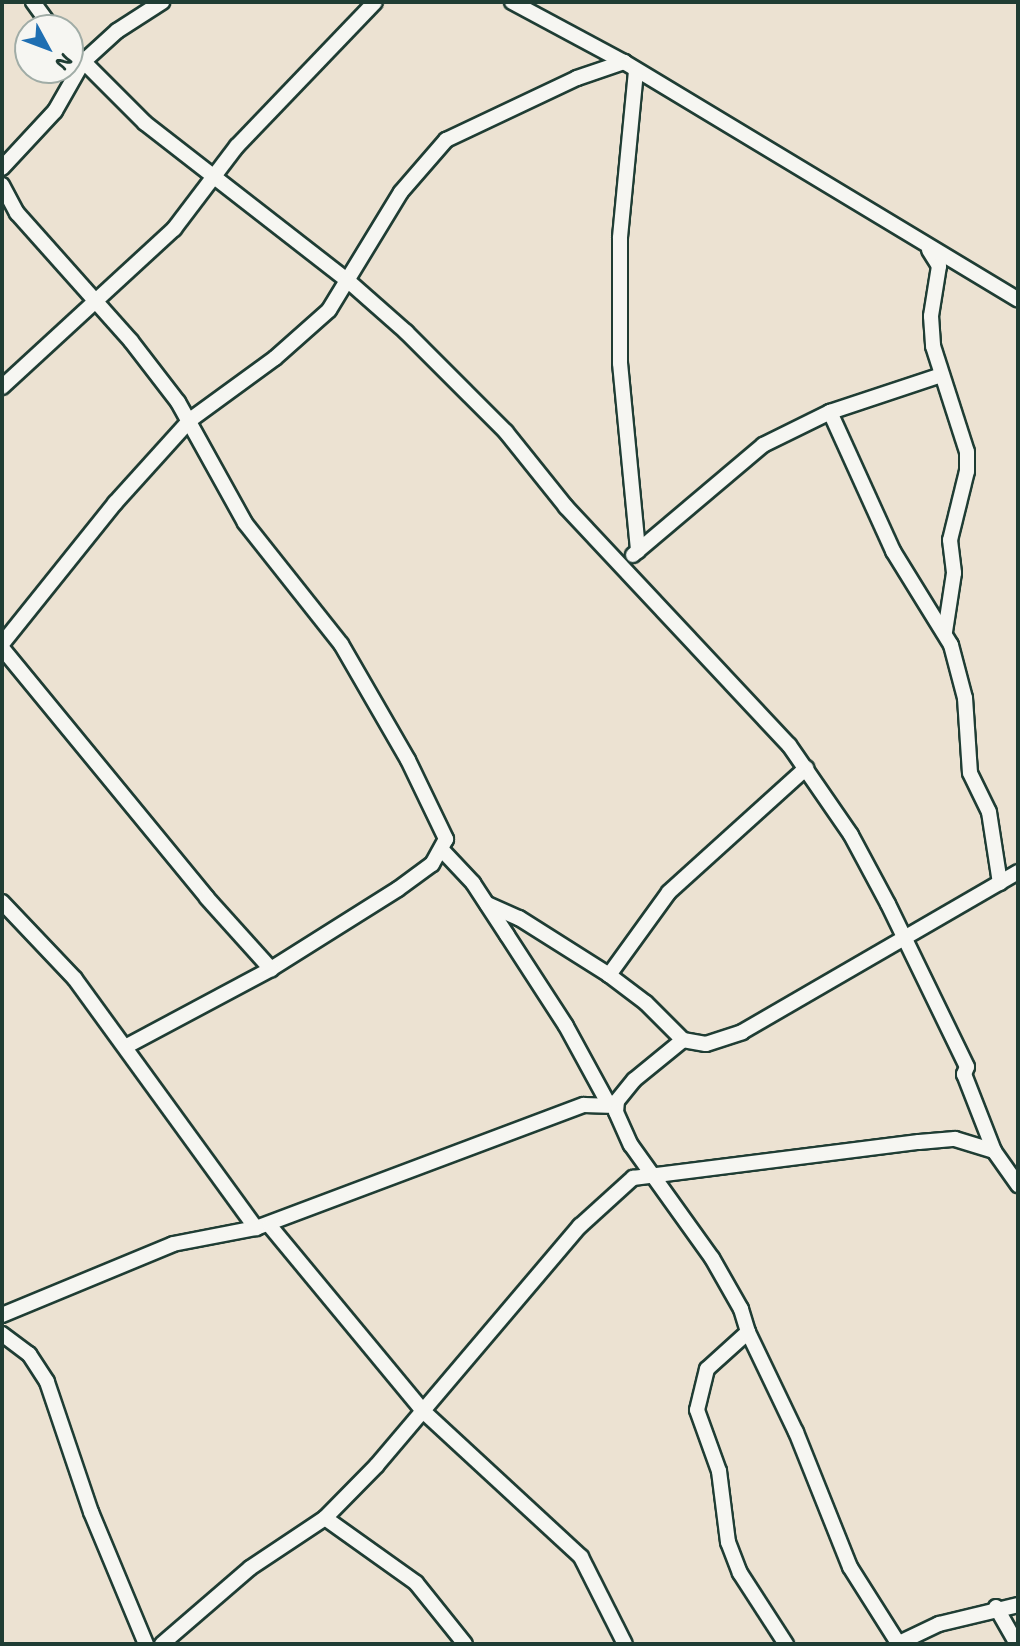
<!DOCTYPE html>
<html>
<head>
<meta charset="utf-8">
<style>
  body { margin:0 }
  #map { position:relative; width:1020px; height:1646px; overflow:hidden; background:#ece2d2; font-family:"Shantell Sans",sans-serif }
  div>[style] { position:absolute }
  .roads { filter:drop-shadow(2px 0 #1f3d34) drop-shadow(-2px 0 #1f3d34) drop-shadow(0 2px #1f3d34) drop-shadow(0 -2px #1f3d34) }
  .minor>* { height:14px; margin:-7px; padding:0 7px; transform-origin:7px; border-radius:7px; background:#f6f6f2 }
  span { translate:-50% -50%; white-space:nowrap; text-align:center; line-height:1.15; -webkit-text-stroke:7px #f6f6f2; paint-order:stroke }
  .frame { position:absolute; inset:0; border:4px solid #1f3d34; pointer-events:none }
  .north { position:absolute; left:14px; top:14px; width:70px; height:70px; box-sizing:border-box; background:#f6f6f2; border:2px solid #a0aca6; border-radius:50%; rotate:131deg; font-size:19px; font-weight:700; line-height:28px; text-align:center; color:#1f3d34 }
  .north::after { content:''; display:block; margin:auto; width:24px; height:32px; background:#1f6fb2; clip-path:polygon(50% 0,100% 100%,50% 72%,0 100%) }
</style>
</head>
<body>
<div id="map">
  <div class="roads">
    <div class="minor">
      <div style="left:33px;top:2px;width:32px;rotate:54deg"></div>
      <div style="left:512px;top:2px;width:127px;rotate:28.2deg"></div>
      <div style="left:624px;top:62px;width:460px;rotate:31.1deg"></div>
      <div style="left:70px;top:48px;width:106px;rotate:45deg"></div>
      <div style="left:145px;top:123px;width:256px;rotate:37.9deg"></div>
      <div style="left:347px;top:280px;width:79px;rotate:41.4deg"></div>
      <div style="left:406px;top:332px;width:141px;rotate:45deg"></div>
      <div style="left:506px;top:432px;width:96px;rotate:51.3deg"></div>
      <div style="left:566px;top:507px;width:326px;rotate:46.9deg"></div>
      <div style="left:789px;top:745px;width:109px;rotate:55.4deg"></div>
      <div style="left:851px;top:835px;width:78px;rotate:61.8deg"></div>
      <div style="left:888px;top:904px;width:181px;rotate:64.1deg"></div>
      <div style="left:967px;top:1067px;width:8px;rotate:113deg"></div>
      <div style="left:964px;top:1074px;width:83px;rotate:68.7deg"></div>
      <div style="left:994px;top:1151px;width:42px;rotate:54.8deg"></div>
      <div style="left:636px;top:71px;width:168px;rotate:95.5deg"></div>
      <div style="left:620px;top:238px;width:125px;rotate:90deg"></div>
      <div style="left:620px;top:363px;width:189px;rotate:84.5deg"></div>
      <div style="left:2px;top:168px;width:78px;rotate:-47.1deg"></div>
      <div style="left:55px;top:111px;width:56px;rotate:-60.3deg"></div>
      <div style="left:83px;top:62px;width:46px;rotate:-42.4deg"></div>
      <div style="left:117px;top:31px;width:54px;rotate:-32.8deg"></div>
      <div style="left:2px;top:185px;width:32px;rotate:62deg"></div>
      <div style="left:17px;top:213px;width:171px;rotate:48.3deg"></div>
      <div style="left:131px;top:341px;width:77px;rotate:52.4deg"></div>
      <div style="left:178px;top:402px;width:138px;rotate:61deg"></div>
      <div style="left:245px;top:523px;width:154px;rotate:51.6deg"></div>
      <div style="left:341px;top:644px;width:134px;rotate:60deg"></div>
      <div style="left:408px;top:760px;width:88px;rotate:64.3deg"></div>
      <div style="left:446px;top:839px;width:29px;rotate:119deg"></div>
      <div style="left:432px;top:864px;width:42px;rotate:143.7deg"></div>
      <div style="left:398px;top:889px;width:150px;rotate:147.8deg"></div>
      <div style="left:271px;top:969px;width:163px;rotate:151.9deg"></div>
      <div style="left:929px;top:250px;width:19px;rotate:58deg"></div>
      <div style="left:939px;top:266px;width:51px;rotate:99.1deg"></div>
      <div style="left:931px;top:316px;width:30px;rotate:86deg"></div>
      <div style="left:933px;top:346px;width:111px;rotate:72.2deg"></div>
      <div style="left:967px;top:452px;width:19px;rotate:90deg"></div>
      <div style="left:967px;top:471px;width:71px;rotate:103.8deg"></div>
      <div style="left:950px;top:540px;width:33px;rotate:83deg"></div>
      <div style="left:954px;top:573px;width:60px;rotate:98.7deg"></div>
      <div style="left:2px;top:387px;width:234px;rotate:-42.6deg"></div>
      <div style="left:174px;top:229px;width:104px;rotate:-52.8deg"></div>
      <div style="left:237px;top:146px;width:199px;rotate:-46.2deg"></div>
      <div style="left:830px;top:412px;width:153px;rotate:65.6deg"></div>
      <div style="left:893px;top:551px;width:110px;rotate:58.3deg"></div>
      <div style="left:951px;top:645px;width:55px;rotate:75.2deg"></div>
      <div style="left:965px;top:698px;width:75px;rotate:86.2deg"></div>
      <div style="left:970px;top:773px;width:43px;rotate:64deg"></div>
      <div style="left:989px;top:812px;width:72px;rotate:81.2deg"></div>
      <div style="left:633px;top:555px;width:170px;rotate:-40.2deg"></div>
      <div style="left:763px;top:445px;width:75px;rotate:-26.2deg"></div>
      <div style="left:830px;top:412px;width:117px;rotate:-18.4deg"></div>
      <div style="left:2px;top:644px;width:181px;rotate:-51.3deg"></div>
      <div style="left:115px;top:503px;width:112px;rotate:-47.9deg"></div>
      <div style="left:190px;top:420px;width:105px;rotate:-36.1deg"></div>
      <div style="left:275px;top:358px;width:72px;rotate:-41.6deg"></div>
      <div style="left:329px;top:310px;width:138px;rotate:-58.6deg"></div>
      <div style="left:401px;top:192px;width:69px;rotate:-49.1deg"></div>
      <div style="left:446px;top:140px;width:145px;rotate:-25.3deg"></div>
      <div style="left:577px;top:78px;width:50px;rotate:-18.8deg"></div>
      <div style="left:2px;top:648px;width:323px;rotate:50.6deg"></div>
      <div style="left:207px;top:898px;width:96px;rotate:48deg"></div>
      <div style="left:443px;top:851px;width:44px;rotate:46.8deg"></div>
      <div style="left:473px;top:883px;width:62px;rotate:56.8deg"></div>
      <div style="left:507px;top:935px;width:108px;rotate:57deg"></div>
      <div style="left:566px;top:1026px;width:90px;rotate:61.4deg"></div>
      <div style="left:2px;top:902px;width:106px;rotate:46.5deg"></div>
      <div style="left:75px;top:979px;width:308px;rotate:54deg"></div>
      <div style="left:256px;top:1228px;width:350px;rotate:-20.6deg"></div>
      <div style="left:584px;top:1105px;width:31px;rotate:2deg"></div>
      <div style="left:487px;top:904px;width:35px;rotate:24deg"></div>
      <div style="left:519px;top:918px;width:107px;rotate:32.3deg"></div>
      <div style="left:609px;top:975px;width:46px;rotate:37.1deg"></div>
      <div style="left:646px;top:1003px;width:52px;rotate:45deg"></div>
      <div style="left:683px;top:1040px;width:23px;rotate:10deg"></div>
      <div style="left:706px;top:1044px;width:38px;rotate:-18deg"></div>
      <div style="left:742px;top:1032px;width:319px;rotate:-30.1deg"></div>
      <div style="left:609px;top:975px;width:102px;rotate:-54.1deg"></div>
      <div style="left:669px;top:892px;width:185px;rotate:-42.1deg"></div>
      <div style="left:683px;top:1040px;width:63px;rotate:140.8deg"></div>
      <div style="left:634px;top:1080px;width:27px;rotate:129deg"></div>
      <div style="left:617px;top:1101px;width:11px;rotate:95deg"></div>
      <div style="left:616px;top:1112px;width:36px;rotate:66deg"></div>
      <div style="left:631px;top:1145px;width:139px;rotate:54.4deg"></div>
      <div style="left:712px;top:1258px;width:59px;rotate:60.4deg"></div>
      <div style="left:741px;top:1309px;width:24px;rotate:73deg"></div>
      <div style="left:748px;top:1332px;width:55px;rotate:137.9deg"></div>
      <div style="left:707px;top:1369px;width:42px;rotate:103.7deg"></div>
      <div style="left:697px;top:1410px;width:65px;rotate:70.2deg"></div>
      <div style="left:719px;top:1471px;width:72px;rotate:82.8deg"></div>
      <div style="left:728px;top:1542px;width:33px;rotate:69deg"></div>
      <div style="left:740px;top:1573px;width:85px;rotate:57.1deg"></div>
      <div style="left:270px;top:1226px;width:240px;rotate:50.4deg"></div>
      <div style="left:423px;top:1411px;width:215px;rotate:42.7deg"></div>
      <div style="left:581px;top:1557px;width:97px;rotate:63.2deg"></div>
      <div style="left:2px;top:1315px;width:185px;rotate:-22.5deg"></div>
      <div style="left:173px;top:1244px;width:85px;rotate:-10.9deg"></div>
      <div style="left:748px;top:1332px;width:111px;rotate:64.4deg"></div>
      <div style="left:796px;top:1432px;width:145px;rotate:68.2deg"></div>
      <div style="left:850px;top:1567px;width:90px;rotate:57.7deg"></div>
      <div style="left:2px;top:1334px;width:34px;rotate:37deg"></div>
      <div style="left:29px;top:1354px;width:33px;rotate:57deg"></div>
      <div style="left:47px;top:1382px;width:137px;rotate:71.3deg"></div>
      <div style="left:91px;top:1512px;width:143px;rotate:67.4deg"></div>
      <div style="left:325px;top:1518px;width:112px;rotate:35.5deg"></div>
      <div style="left:416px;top:1583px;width:78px;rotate:51.2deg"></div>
      <div style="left:996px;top:1607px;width:43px;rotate:60.4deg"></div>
      <div style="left:162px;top:1644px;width:116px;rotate:-40.8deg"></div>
      <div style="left:250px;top:1568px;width:90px;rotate:-33.7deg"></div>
      <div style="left:325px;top:1518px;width:74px;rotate:-45.5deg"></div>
      <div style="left:377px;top:1465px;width:314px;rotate:-49.7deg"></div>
      <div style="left:580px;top:1226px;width:72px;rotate:-42.2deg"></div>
      <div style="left:633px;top:1178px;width:288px;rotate:-7.2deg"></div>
      <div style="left:919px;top:1142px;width:36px;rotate:-5deg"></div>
      <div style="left:955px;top:1139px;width:41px;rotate:17.1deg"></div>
      <div style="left:897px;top:1644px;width:47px;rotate:-25.5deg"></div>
      <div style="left:939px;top:1624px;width:81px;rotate:-13.5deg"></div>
    </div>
  </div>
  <div class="frame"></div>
  <div class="north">N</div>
</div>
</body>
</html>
